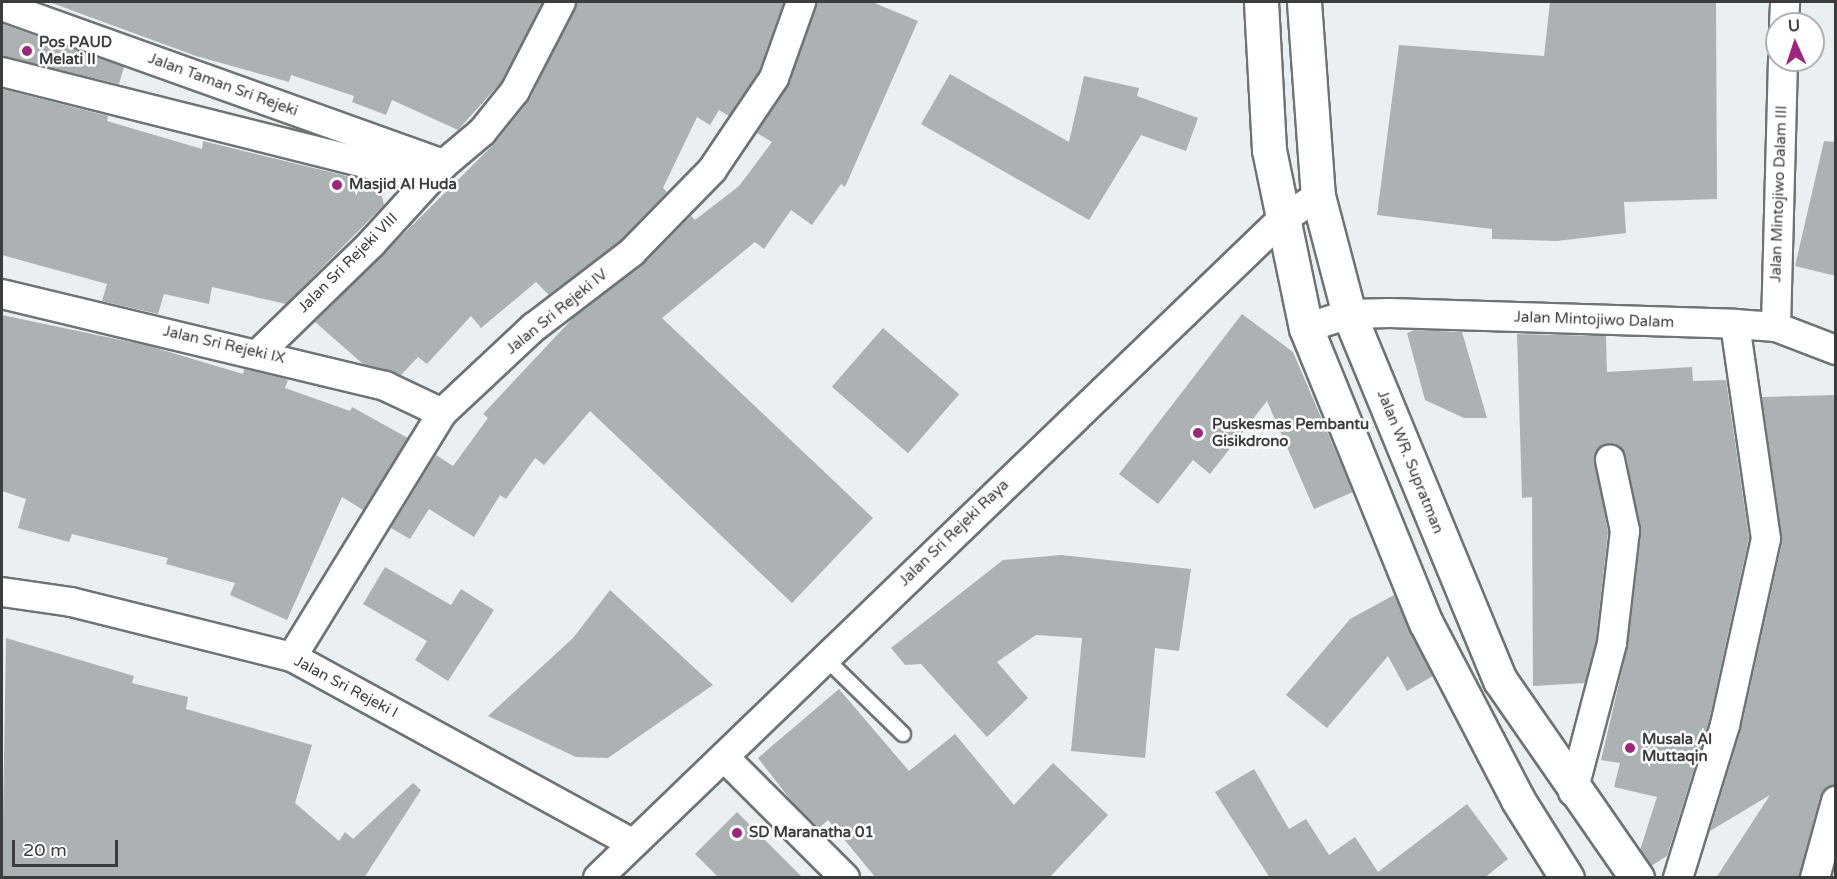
<!DOCTYPE html>
<html>
<head>
<meta charset="utf-8">
<style>
  body { margin:0 }
  #map { position:relative; width:1837px; height:879px; overflow:hidden; background:#eaf0f1; font-family:"Varela Round",sans-serif }
  div>[style] { position:absolute }
  .building>* { inset:0; background:#acb2b3; transform-origin:0 0 }
  .roads { filter:drop-shadow(2px 0 #6e7474) drop-shadow(-2px 0 #6e7474) drop-shadow(0 2px #6e7474) drop-shadow(0 -2px #6e7474) }
  .service>* { height:14px; margin:-7px; padding:0 7px; transform-origin:7px; border-radius:7px; background:#fff }
  .minor>* { height:28px; margin:-14px; padding:0 14px; transform-origin:14px; border-radius:14px; background:#fff }
  .secondary>* { height:33px; margin:-16.5px; padding:0 16.5px; transform-origin:16.5px; border-radius:16.5px; background:#fff }
  .dots>* { width:16px; height:16px; translate:-50% -50%; box-sizing:border-box; border:3px solid #fff; border-radius:50% }
  span { translate:-50% -50%; white-space:nowrap; text-align:center; line-height:1.15; -webkit-text-stroke:5px #fff; paint-order:stroke }
  .poi-label { font-size:15px; color:#3a3c3d; font-weight:700 }
  .left { translate:0 -50%; text-align:left }
  .street-label { font-size:15px; color:#3a3c3d }
  .frame { position:absolute; inset:0; border:3px solid #3a3c3d; pointer-events:none }
  .north { position:absolute; left:1765px; top:12px; width:60px; height:60px; box-sizing:border-box; background:#fff; border:2px solid #b0b1b1; border-radius:50%; rotate:357deg; font-size:16px; font-weight:700; line-height:24px; text-align:center; color:#3a3c3d }
  .north::after { content:''; display:block; margin:auto; width:21px; height:27px; background:#9f267d; clip-path:polygon(50% 0,100% 100%,50% 72%,0 100%) }
  .scale { position:absolute; left:12px; top:840px; width:106px; height:27px; box-sizing:border-box; border:3px solid #3a3c3d; border-top:0; padding-left:8px; font-size:18px; line-height:21px; white-space:nowrap; color:#3a3c3d; -webkit-text-stroke:4px #fff; paint-order:stroke }
</style>
</head>
<body>
<div id="map">
  <div class="building">
    <div style="clip-path:polygon(49px 2px,543px 2px,501px 82px,458px 130px,392px 100px,386px 115px,352px 102px,354px 96px,291px 75px,289px 82px,196px 56px)"></div>
    <div style="clip-path:polygon(577px 2px,784px 2px,759px 71px,729px 116px,719px 110px,710px 125px,697px 117px,663px 188px,667px 192px,621px 240px,549px 295px,536px 282px,481px 328px,471px 316px,427px 364px,418px 357px,401px 375px,363px 364px,315px 322px,495px 143px,530px 99px)"></div>
    <div style="clip-path:polygon(817px 2px,872px 2px,918px 21px,845px 187px,841px 184px,812px 225px,791px 210px,764px 249px,755px 242px,662px 318px,873px 518px,792px 603px,590px 411px,544px 465px,535px 458px,506px 499px,500px 495px,474px 537px,429px 509px,410px 539px,391px 528px,436px 455px,453px 466px,488px 418px,483px 414px,573px 318px,642px 265px,691px 216px,695px 220px,739px 186px,772px 142px,757px 133px,789px 84px)"></div>
    <div style="clip-path:polygon(1550px 2px,1716px 2px,1717px 199px,1624px 202px,1626px 233px,1557px 241px,1492px 239px,1492px 229px,1377px 215px,1399px 45px,1544px 56px)"></div>
    <div style="clip-path:polygon(2px 24px,124px 67px,119px 84px,2px 56px)"></div>
    <div style="clip-path:polygon(950px 74px,1069px 142px,1084px 76px,1139px 88px,1137px 96px,1198px 118px,1186px 151px,1141px 135px,1089px 220px,921px 124px)"></div>
    <div style="clip-path:polygon(2px 89px,108px 116px,107px 121px,202px 149px,203px 141px,379px 184px,384px 205px,286px 304px,212px 287px,209px 304px,164px 294px,158px 314px,102px 301px,107px 284px,2px 255px)"></div>
    <div style="clip-path:polygon(1824px 141px,1836px 142px,1836px 276px,1795px 266px)"></div>
    <div style="clip-path:polygon(1242px 314px,1293px 352px,1353px 492px,1314px 509px,1267px 401px,1210px 474px,1193px 460px,1158px 504px,1119px 474px)"></div>
    <div style="clip-path:polygon(2px 315px,149px 346px,243px 374px,244px 369px,282px 378px,288px 380px,285px 388px,350px 411px,352px 407px,408px 438px,363px 510px,342px 497px,287px 620px,230px 595px,235px 583px,166px 564px,168px 558px,72px 534px,69px 542px,18px 528px,26px 499px,2px 491px)"></div>
    <div style="left:883px;top:328px;width:101px;height:78px;rotate:41deg"></div>
    <div style="clip-path:polygon(1415px 330px,1462px 332px,1487px 418px,1464px 418px,1425px 400px,1407px 333px)"></div>
    <div style="clip-path:polygon(1517px 334px,1606px 336px,1607px 372px,1692px 367px,1693px 381px,1726px 380px,1749px 538px,1709px 721px,1667px 856px,1651px 866px,1640px 850px,1657px 797px,1614px 787px,1620px 763px,1601px 760px,1628px 645px,1641px 533px,1626px 457px,1622px 449px,1607px 444px,1594px 455px,1608px 532px,1596px 640px,1585px 683px,1533px 686px,1532px 497px,1522px 498px)"></div>
    <div style="clip-path:polygon(1836px 395px,1836px 785px,1820px 797px,1799px 878px,1716px 878px,1770px 795px,1710px 831px,1741px 729px,1782px 543px,1762px 397px)"></div>
    <div style="clip-path:polygon(1061px 555px,1191px 569px,1179px 651px,1155px 648px,1145px 758px,1071px 751px,1082px 638px,1036px 635px,997px 662px,1028px 698px,987px 737px,921px 664px,905px 665px,891px 648px,1003px 560px)"></div>
    <div style="clip-path:polygon(385px 567px,451px 605px,461px 589px,494px 610px,448px 681px,415px 660px,427px 641px,363px 604px)"></div>
    <div style="clip-path:polygon(610px 590px,713px 685px,608px 758px,576px 757px,488px 716px,573px 638px)"></div>
    <div style="clip-path:polygon(1394px 595px,1433px 676px,1407px 691px,1388px 656px,1327px 728px,1286px 695px,1350px 619px)"></div>
    <div style="clip-path:polygon(6px 638px,134px 676px,132px 683px,188px 697px,186px 709px,312px 745px,295px 803px,339px 841px,345px 832px,353px 839px,413px 783px,421px 790px,364px 878px,2px 878px)"></div>
    <div style="clip-path:polygon(839px 689px,909px 771px,955px 734px,1014px 805px,1053px 763px,1108px 815px,1049px 878px,876px 878px,828px 820px,819px 828px,793px 803px,758px 758px)"></div>
    <div style="clip-path:polygon(1254px 769px,1289px 829px,1306px 819px,1329px 855px,1355px 837px,1378px 872px,1467px 804px,1508px 859px,1484px 878px,1270px 878px,1215px 792px)"></div>
    <div style="clip-path:polygon(737px 812px,803px 878px,719px 878px,695px 854px)"></div>
  </div>
  <div class="roads">
    <div class="service">
      <div style="left:825px;top:658px;width:109px;rotate:44.3deg"></div>
    </div>
    <div class="minor">
      <div style="left:2px;top:6px;width:469px;rotate:19.7deg"></div>
      <div style="left:1784px;top:24px;width:22px;rotate:-87deg"></div>
      <div style="left:2px;top:72px;width:439px;rotate:14.1deg"></div>
      <div style="left:2px;top:294px;width:394px;rotate:13.5deg"></div>
      <div style="left:385px;top:386px;width:63px;rotate:25.3deg"></div>
      <div style="left:1776px;top:327px;width:267px;rotate:-88.5deg"></div>
      <div style="left:1306px;top:328px;width:45px;rotate:-18deg"></div>
      <div style="left:1349px;top:314px;width:41px;rotate:-1.4deg"></div>
      <div style="left:1390px;top:313px;width:345px;rotate:1.8deg"></div>
      <div style="left:1735px;top:324px;width:41px;rotate:4.2deg"></div>
      <div style="left:1776px;top:327px;width:64px;rotate:21deg"></div>
      <div style="left:260px;top:352px;width:155px;rotate:-44.2deg"></div>
      <div style="left:371px;top:244px;width:108px;rotate:-47.6deg"></div>
      <div style="left:444px;top:164px;width:50px;rotate:-40.1deg"></div>
      <div style="left:482px;top:132px;width:53px;rotate:-51.2deg"></div>
      <div style="left:515px;top:91px;width:100px;rotate:-62.7deg"></div>
      <div style="left:2px;top:592px;width:70px;rotate:8.2deg"></div>
      <div style="left:71px;top:602px;width:228px;rotate:14deg"></div>
      <div style="left:292px;top:657px;width:385px;rotate:28.7deg"></div>
      <div style="left:292px;top:657px;width:286px;rotate:-58.4deg"></div>
      <div style="left:442px;top:413px;width:126px;rotate:-43.1deg"></div>
      <div style="left:534px;top:327px;width:123px;rotate:-37.4deg"></div>
      <div style="left:632px;top:252px;width:115px;rotate:-45.7deg"></div>
      <div style="left:712px;top:170px;width:111px;rotate:-56deg"></div>
      <div style="left:774px;top:78px;width:81px;rotate:-70.4deg"></div>
      <div style="left:724px;top:757px;width:171px;rotate:45deg"></div>
      <div style="left:1573px;top:792px;width:154px;rotate:-75.3deg"></div>
      <div style="left:1612px;top:643px;width:113px;rotate:-83.4deg"></div>
      <div style="left:1625px;top:531px;width:73px;rotate:-101.9deg"></div>
      <div style="left:598px;top:878px;width:947px;rotate:-43.93deg"></div>
      <div style="left:1280px;top:221px;width:45px;rotate:-33.3deg"></div>
      <div style="left:1678px;top:878px;width:160px;rotate:-72.9deg"></div>
      <div style="left:1725px;top:725px;width:190px;rotate:-77.6deg"></div>
      <div style="left:1766px;top:539px;width:217px;rotate:-98.2deg"></div>
      <div style="left:1815px;top:878px;width:80px;rotate:-74.7deg"></div>
    </div>
    <div class="secondary">
      <div style="left:1261px;top:2px;width:148px;rotate:86.9deg"></div>
      <div style="left:1269px;top:150px;width:182px;rotate:78.3deg"></div>
      <div style="left:1306px;top:328px;width:318px;rotate:67.9deg"></div>
      <div style="left:1426px;top:623px;width:199px;rotate:62.5deg"></div>
      <div style="left:1518px;top:800px;width:92px;rotate:57.9deg"></div>
      <div style="left:1304px;top:2px;width:195px;rotate:85.9deg"></div>
      <div style="left:1318px;top:196px;width:122px;rotate:75.3deg"></div>
      <div style="left:1349px;top:314px;width:396px;rotate:67.6deg"></div>
      <div style="left:1500px;top:680px;width:241px;rotate:55.3deg"></div>
    </div>
  </div>
  <div class="dots">
    <div style="left:27px;top:51px;background:#9f267d"></div>
    <div style="left:337px;top:185px;background:#9f267d"></div>
    <div style="left:1198px;top:433px;background:#9f267d"></div>
    <div style="left:1630px;top:748px;background:#9f267d"></div>
    <div style="left:737px;top:833px;background:#9f267d"></div>
  </div>
  <div class="poi-label">
    <span class="left" style="left:39px;top:51px">Pos PAUD<br>Melati II</span>
    <span class="left" style="left:349px;top:185px">Masjid Al Huda</span>
    <span class="left" style="left:1212px;top:433px">Puskesmas Pembantu<br>Gisikdrono</span>
    <span class="left" style="left:1642px;top:748px">Musala Al<br>Muttaqin</span>
    <span class="left" style="left:749px;top:833px">SD Maranatha 01</span>
  </div>
  <div class="street-label">
    <span style="left:223px;top:85px;rotate:20deg">Jalan Taman Sri Rejeki</span>
    <span style="left:1779px;top:194px;rotate:-88deg">Jalan Mintojiwo Dalam III</span>
    <span style="left:348px;top:263px;rotate:-45deg">Jalan Sri Rejeki VIII</span>
    <span style="left:557px;top:312px;rotate:-39deg">Jalan Sri Rejeki IV</span>
    <span style="left:1594px;top:320px;rotate:2deg">Jalan Mintojiwo Dalam</span>
    <span style="left:224px;top:345px;rotate:13deg">Jalan Sri Rejeki IX</span>
    <span style="left:1410px;top:462px;rotate:68deg">Jalan WR. Supratman</span>
    <span style="left:954px;top:533px;rotate:-44deg">Jalan Sri Rejeki Raya</span>
    <span style="left:346px;top:687px;rotate:28deg">Jalan Sri Rejeki I</span>
  </div>
  <div class="frame"></div>
  <div class="north">U</div>
  <div class="scale">20 m</div>
</div>
</body>
</html>
